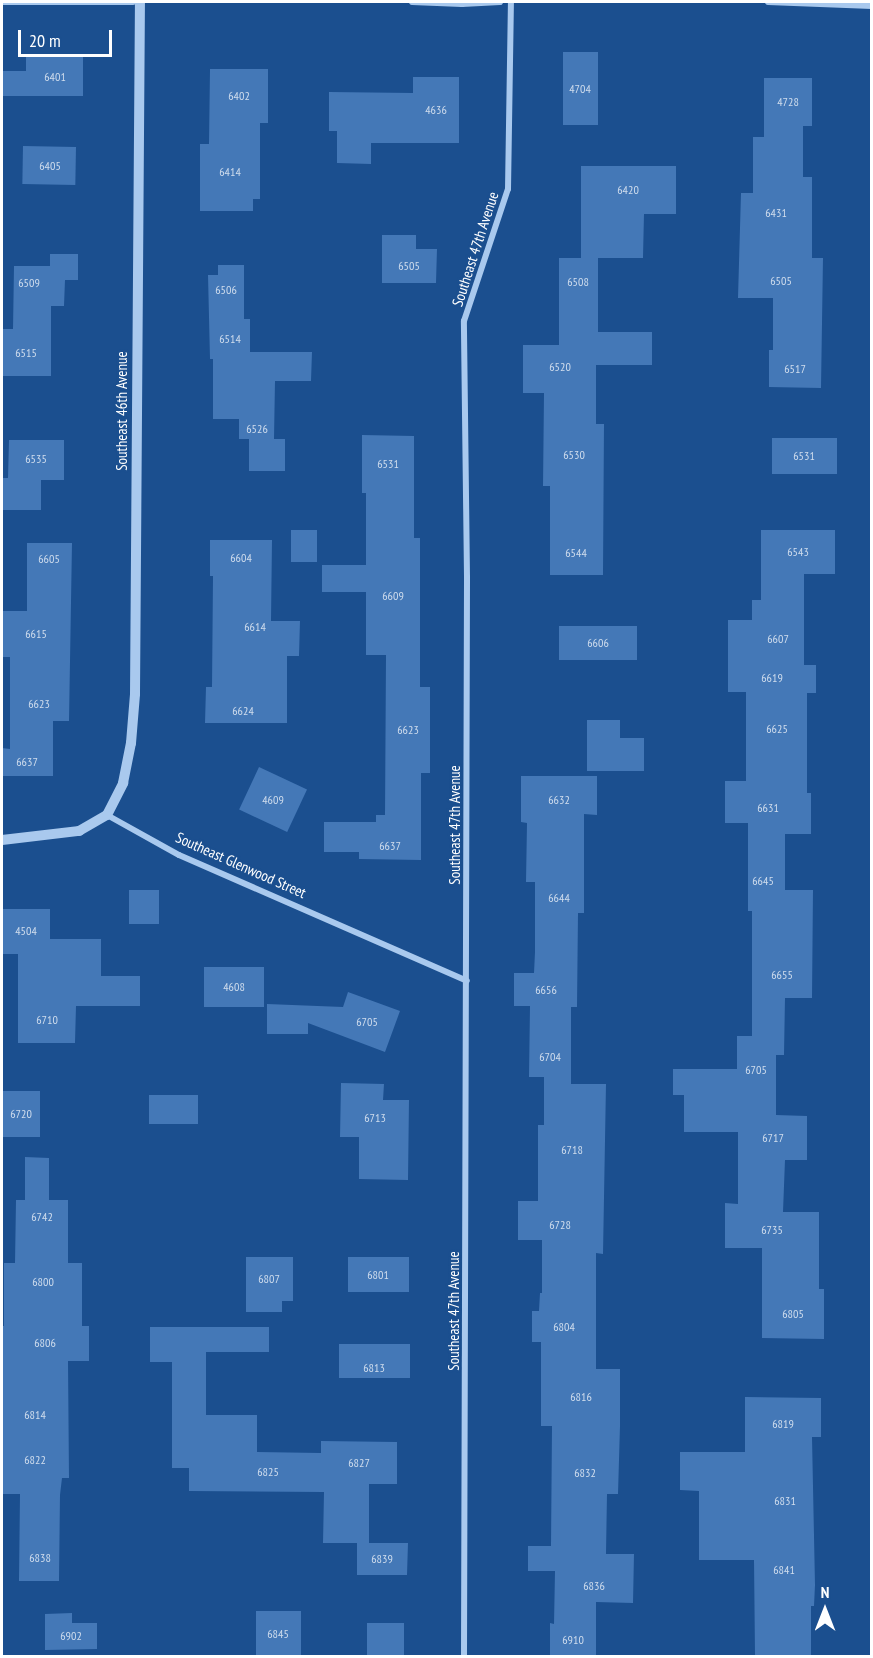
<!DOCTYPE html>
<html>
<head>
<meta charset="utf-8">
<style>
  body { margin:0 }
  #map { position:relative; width:873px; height:1658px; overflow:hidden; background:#1b4f8f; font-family:"PT Sans Narrow",sans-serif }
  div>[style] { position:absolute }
  .building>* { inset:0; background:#4478b7; transform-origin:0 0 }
  .minor>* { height:6px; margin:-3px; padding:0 3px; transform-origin:3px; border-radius:3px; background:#a9c9ee }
  .tertiary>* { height:10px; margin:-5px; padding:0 5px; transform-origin:5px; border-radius:5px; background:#a9c9ee }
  span { translate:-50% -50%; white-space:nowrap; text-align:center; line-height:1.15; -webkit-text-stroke:4.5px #1b4f8f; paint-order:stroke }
  .number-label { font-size:12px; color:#d0dded }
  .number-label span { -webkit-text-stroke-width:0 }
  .street-label { font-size:15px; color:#fff }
  .frame { position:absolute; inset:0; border:3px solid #fff; pointer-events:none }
  .north { position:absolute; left:795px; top:1580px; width:60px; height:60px; -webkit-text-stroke:4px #1b4f8f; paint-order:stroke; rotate:0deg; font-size:16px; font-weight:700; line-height:24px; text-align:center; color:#fff }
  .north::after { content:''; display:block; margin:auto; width:21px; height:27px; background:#fff; clip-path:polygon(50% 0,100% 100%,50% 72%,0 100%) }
  .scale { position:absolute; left:18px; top:30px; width:94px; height:27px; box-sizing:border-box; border:3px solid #fff; border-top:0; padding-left:8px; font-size:18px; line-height:21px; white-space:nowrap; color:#fff; -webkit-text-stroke:4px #1b4f8f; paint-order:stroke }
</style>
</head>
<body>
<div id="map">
  <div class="building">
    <div style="left:563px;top:52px;width:35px;height:73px"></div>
    <div style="clip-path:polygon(26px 57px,83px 57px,83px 96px,2px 96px,2px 71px,26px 71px)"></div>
    <div style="clip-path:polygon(210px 69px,268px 69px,268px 123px,260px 123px,260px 199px,253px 199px,253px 211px,200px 211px,200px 144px,209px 144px)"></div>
    <div style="clip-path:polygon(413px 77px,459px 77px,459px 143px,371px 143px,371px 164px,337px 163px,337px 131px,329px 131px,329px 92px,413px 93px)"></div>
    <div style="clip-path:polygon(764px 78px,812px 78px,812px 126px,803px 126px,803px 177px,812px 177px,812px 258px,823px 258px,821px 388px,769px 387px,769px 350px,773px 350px,773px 298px,738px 298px,741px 193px,753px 193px,753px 137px,764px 137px)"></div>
    <div style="left:23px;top:146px;width:53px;height:38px;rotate:1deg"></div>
    <div style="clip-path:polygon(581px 166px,676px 166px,676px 214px,644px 214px,643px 258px,598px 258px,598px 332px,652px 332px,652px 365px,596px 365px,596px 424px,604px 424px,603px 575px,550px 575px,550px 486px,543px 486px,544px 393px,523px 393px,523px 345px,559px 345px,559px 258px,581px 258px)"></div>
    <div style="clip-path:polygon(382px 235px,416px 235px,416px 249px,437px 249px,436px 283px,382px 283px)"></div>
    <div style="clip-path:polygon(50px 254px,78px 254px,78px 280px,65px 280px,64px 306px,51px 306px,51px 376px,2px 376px,2px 329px,13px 329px,14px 266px,50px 266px)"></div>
    <div style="clip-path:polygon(218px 265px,244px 265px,244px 319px,250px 319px,250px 352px,312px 352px,311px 381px,275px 381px,274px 439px,285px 439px,285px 471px,249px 471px,249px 439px,239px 439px,239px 419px,213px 419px,213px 359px,210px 359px,208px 275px,218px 275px)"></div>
    <div style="clip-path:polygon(362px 435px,414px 436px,414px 538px,420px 538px,420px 687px,430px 687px,430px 773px,421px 773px,421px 860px,359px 859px,359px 852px,324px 852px,324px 822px,376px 822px,376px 815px,385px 815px,386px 655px,366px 655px,366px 592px,322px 592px,322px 565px,366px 565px,366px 493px,362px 493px)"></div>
    <div style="left:772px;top:438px;width:65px;height:36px"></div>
    <div style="clip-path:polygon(9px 440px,64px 440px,64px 480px,41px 480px,41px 510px,2px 510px,2px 478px,8px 478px)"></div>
    <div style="left:291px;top:530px;width:26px;height:32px"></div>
    <div style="clip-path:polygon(761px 530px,835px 530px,835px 574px,804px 574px,804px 665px,816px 665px,816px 693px,807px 693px,807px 793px,811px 793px,811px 834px,785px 834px,785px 890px,813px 890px,812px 998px,785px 998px,784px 1055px,776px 1055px,776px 1115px,807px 1116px,807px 1160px,785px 1160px,783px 1212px,819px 1212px,819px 1289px,824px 1289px,824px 1339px,762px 1338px,762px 1248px,725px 1248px,725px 1203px,738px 1204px,738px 1132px,684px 1132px,684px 1095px,673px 1095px,673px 1069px,737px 1069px,737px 1036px,752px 1036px,752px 911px,748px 911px,748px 823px,725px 823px,725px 781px,746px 781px,746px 692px,728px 692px,728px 620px,752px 620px,752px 600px,761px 600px)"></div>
    <div style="clip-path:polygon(210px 540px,272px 540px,271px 621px,300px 621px,299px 656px,287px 656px,287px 723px,205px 723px,206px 687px,212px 687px,213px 576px,210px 576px)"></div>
    <div style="clip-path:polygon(27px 543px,72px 543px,69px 721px,53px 721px,53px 776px,2px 776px,2px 748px,10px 749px,10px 657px,2px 657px,2px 611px,27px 611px)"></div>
    <div style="left:559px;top:626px;width:78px;height:34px"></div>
    <div style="clip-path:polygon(587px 720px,620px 720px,620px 738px,644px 738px,644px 771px,587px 771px)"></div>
    <div style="left:259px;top:767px;width:53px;height:47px;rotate:25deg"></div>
    <div style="clip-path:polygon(521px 776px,597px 776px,597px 815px,584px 814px,584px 913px,578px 913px,577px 1007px,571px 1007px,571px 1084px,606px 1084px,603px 1254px,596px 1253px,596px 1369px,620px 1369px,620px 1426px,618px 1494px,607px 1494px,606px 1554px,634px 1554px,633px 1603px,596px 1602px,596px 1656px,550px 1656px,550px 1623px,554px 1624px,555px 1571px,528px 1571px,528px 1546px,551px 1546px,552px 1426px,541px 1426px,541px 1342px,532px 1342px,532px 1311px,539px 1311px,540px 1293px,542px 1293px,542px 1240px,518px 1240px,518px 1201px,538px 1201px,538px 1125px,544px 1125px,544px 1077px,529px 1077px,530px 1006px,514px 1006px,514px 973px,534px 973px,535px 952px,535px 882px,526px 882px,527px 823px,521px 822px)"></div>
    <div style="left:129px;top:890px;width:30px;height:34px"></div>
    <div style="clip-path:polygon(2px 909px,50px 909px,50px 939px,101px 939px,101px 976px,140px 976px,140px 1006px,76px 1006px,75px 1043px,18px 1043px,18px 954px,2px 954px)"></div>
    <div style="left:204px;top:967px;width:60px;height:40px"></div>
    <div style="clip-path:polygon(348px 992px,400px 1011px,385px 1052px,308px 1023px,308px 1034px,267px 1034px,267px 1004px,343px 1007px)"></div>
    <div style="clip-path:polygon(341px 1083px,384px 1084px,383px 1100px,409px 1100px,408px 1180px,359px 1179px,359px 1137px,340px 1137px)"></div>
    <div style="left:2px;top:1091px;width:38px;height:46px"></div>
    <div style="left:149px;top:1095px;width:49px;height:29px"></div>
    <div style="clip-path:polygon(25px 1157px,49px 1158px,49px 1200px,68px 1200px,68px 1263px,82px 1263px,82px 1326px,89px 1326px,89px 1361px,68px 1361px,69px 1478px,62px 1478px,60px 1495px,59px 1581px,19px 1581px,20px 1494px,3px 1494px,2px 1326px,4px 1326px,4px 1263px,15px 1263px,16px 1200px,25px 1200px)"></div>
    <div style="clip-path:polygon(246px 1257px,293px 1257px,293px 1301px,282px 1301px,282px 1312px,246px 1312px)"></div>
    <div style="left:348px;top:1257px;width:61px;height:35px"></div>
    <div style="clip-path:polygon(150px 1327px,269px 1327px,269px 1352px,206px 1352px,206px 1415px,257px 1415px,257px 1452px,321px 1453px,321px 1441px,397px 1442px,397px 1484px,369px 1484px,369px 1543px,408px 1543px,407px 1575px,357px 1575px,357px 1543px,323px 1543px,324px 1492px,189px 1491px,189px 1468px,172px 1468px,172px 1362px,150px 1362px)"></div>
    <div style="left:339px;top:1344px;width:71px;height:34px"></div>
    <div style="clip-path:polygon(745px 1397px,821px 1398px,821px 1437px,812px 1437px,815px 1585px,814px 1606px,811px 1606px,811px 1656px,755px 1656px,754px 1560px,699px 1560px,699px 1491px,680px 1490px,680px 1452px,745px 1452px)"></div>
    <div style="left:256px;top:1611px;width:45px;height:45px"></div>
    <div style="clip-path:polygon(72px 1613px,72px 1623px,97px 1623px,97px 1649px,45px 1650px,45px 1614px)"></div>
    <div style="left:367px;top:1623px;width:37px;height:33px"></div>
  </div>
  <div class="minor">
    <div style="left:2px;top:2px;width:131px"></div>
    <div style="left:412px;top:2px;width:50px;rotate:2.3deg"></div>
    <div style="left:462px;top:4px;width:38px;rotate:-3deg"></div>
    <div style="left:768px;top:2px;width:104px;rotate:2.2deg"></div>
    <div style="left:107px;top:815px;width:82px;rotate:29.1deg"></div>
    <div style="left:179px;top:855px;width:314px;rotate:23.6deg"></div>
    <div style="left:464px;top:1656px;width:1079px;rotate:-89.84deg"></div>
    <div style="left:467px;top:577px;width:256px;rotate:-90.7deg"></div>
    <div style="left:464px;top:321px;width:139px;rotate:-71.6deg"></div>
    <div style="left:508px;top:189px;width:187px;rotate:-89.1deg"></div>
  </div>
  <div class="tertiary">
    <div style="left:2px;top:840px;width:78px;rotate:-6.7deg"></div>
    <div style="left:79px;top:831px;width:32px;rotate:-30deg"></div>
    <div style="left:107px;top:815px;width:36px;rotate:-63deg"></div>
    <div style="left:123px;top:783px;width:41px;rotate:-78.7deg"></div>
    <div style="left:131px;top:743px;width:49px;rotate:-85.3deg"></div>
    <div style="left:135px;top:694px;width:692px;rotate:-89.59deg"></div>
  </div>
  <div class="number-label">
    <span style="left:55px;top:77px">6401</span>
    <span style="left:580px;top:89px">4704</span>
    <span style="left:239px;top:96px">6402</span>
    <span style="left:788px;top:102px">4728</span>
    <span style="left:436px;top:110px">4636</span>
    <span style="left:50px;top:166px">6405</span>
    <span style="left:230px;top:172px">6414</span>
    <span style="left:628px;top:190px">6420</span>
    <span style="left:776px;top:213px">6431</span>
    <span style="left:409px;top:266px">6505</span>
    <span style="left:781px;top:281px">6505</span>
    <span style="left:578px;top:282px">6508</span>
    <span style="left:29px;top:283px">6509</span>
    <span style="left:226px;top:290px">6506</span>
    <span style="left:230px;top:339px">6514</span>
    <span style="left:26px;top:353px">6515</span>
    <span style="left:560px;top:367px">6520</span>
    <span style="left:795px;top:369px">6517</span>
    <span style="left:257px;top:429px">6526</span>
    <span style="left:574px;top:455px">6530</span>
    <span style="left:804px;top:456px">6531</span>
    <span style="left:36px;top:459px">6535</span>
    <span style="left:388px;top:464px">6531</span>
    <span style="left:798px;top:552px">6543</span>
    <span style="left:576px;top:553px">6544</span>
    <span style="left:241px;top:558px">6604</span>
    <span style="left:49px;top:559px">6605</span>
    <span style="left:393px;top:596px">6609</span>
    <span style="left:255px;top:627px">6614</span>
    <span style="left:36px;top:634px">6615</span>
    <span style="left:778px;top:639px">6607</span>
    <span style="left:598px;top:643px">6606</span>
    <span style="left:772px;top:678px">6619</span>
    <span style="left:39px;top:704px">6623</span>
    <span style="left:243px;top:711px">6624</span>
    <span style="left:777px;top:729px">6625</span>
    <span style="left:408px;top:730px">6623</span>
    <span style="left:27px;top:762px">6637</span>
    <span style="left:273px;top:800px">4609</span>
    <span style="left:559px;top:800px">6632</span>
    <span style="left:768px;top:808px">6631</span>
    <span style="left:390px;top:846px">6637</span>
    <span style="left:763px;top:881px">6645</span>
    <span style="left:559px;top:898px">6644</span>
    <span style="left:26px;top:931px">4504</span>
    <span style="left:782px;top:975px">6655</span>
    <span style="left:234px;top:987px">4608</span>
    <span style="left:546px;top:990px">6656</span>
    <span style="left:47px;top:1020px">6710</span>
    <span style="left:367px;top:1022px">6705</span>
    <span style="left:550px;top:1057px">6704</span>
    <span style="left:756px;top:1070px">6705</span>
    <span style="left:21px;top:1114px">6720</span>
    <span style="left:375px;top:1118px">6713</span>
    <span style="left:773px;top:1138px">6717</span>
    <span style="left:572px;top:1150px">6718</span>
    <span style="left:42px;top:1217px">6742</span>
    <span style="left:560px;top:1225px">6728</span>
    <span style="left:772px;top:1230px">6735</span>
    <span style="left:378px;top:1275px">6801</span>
    <span style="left:269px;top:1279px">6807</span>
    <span style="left:43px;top:1282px">6800</span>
    <span style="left:793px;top:1314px">6805</span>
    <span style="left:564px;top:1327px">6804</span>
    <span style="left:45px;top:1343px">6806</span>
    <span style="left:374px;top:1368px">6813</span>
    <span style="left:581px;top:1397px">6816</span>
    <span style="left:35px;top:1415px">6814</span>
    <span style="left:783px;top:1424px">6819</span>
    <span style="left:35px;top:1460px">6822</span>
    <span style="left:359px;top:1463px">6827</span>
    <span style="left:268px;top:1472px">6825</span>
    <span style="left:585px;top:1473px">6832</span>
    <span style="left:785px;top:1501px">6831</span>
    <span style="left:40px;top:1558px">6838</span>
    <span style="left:382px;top:1559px">6839</span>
    <span style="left:784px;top:1570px">6841</span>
    <span style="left:594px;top:1586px">6836</span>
    <span style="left:278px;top:1634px">6845</span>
    <span style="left:71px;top:1636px">6902</span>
    <span style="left:573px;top:1640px">6910</span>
  </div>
  <div class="street-label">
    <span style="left:475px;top:249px;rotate:-72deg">Southeast 47th Avenue</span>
    <span style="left:122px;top:411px;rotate:-90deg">Southeast 46th Avenue</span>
    <span style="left:455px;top:825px;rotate:-90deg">Southeast 47th Avenue</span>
    <span style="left:241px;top:865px;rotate:24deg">Southeast Glenwood Street</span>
    <span style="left:454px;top:1311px;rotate:-90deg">Southeast 47th Avenue</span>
  </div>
  <div class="frame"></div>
  <div class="north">N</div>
  <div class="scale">20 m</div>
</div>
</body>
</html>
